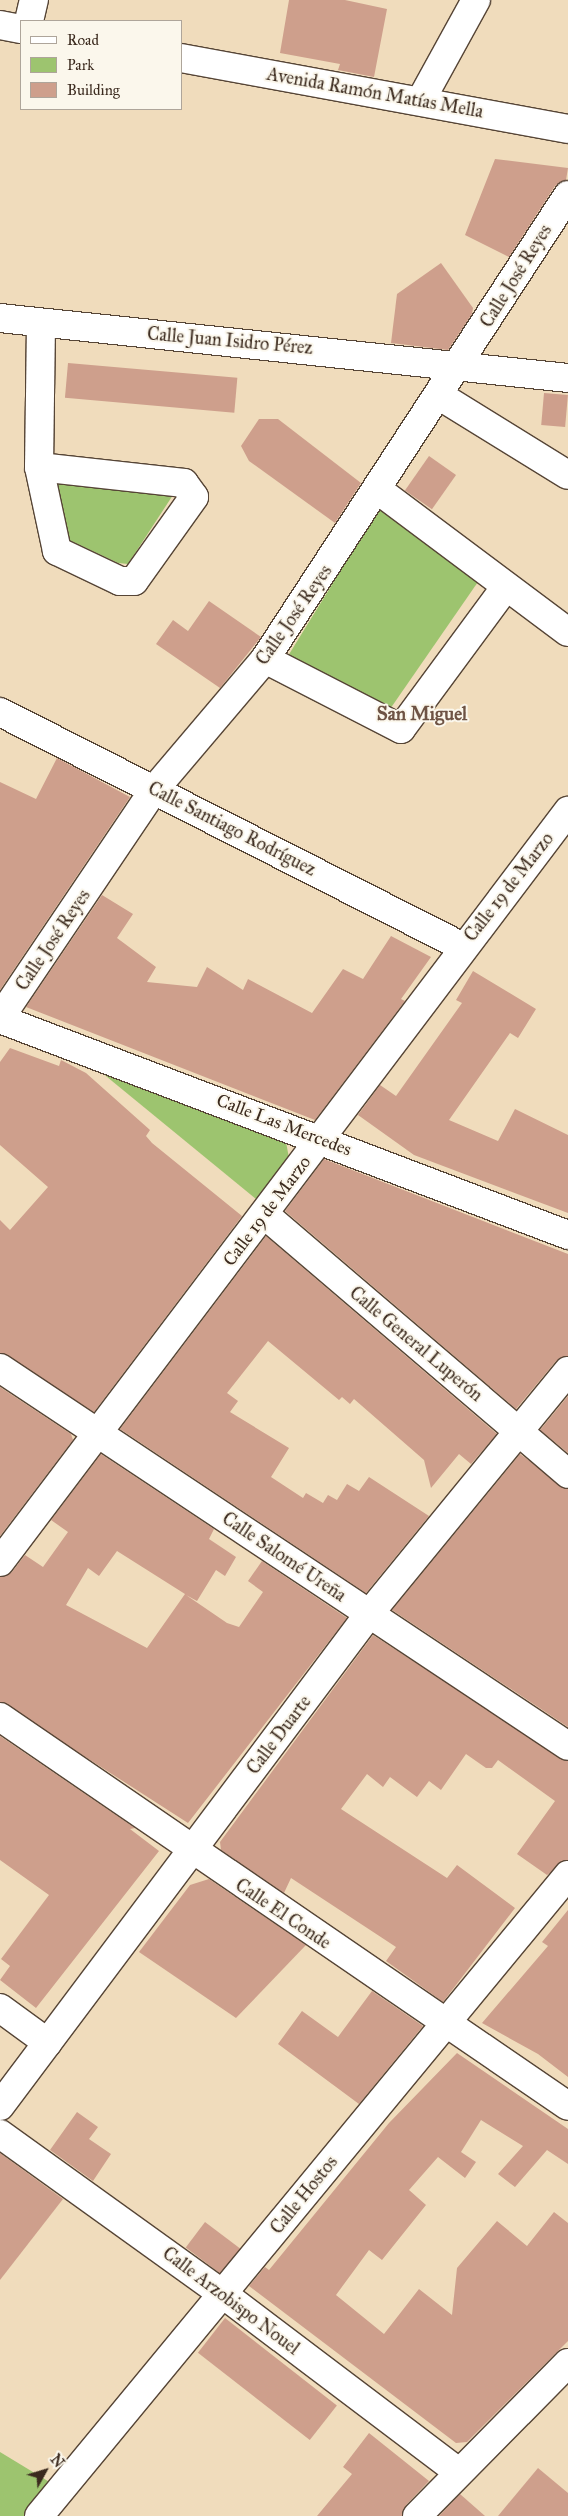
<!DOCTYPE html>
<html>
<head>
<meta charset="utf-8">
<style>
  body { margin:0 }
  #map { position:relative; width:568px; height:2516px; overflow:hidden; background:#f0dcbc; font-family:"IM FELL Great Primer",serif }
  div>[style] { position:absolute }
  .green>* { inset:0; background:#9dc46f }
  .building>* { inset:0; background:#ce9f8c; transform-origin:0 0 }
  .roads { filter:drop-shadow(1px 0 #564536) drop-shadow(-1px 0 #564536) drop-shadow(0 1px #564536) drop-shadow(0 -1px #564536) }
  .minor>* { height:28px; margin:-14px; padding:0 14px; transform-origin:14px; border-radius:14px; background:#fff }
  .major>* { height:28px; margin:-14px; padding:0 14px; transform-origin:14px; border-radius:14px; background:#fff }
  span { translate:-50% -50%; white-space:nowrap; text-align:center; line-height:1.15; -webkit-text-stroke:4px #fbf7ec; paint-order:stroke }
  .street-label { font-size:18px; color:#3b2a1e }
  .neighbourhood-label { font-size:19px; color:#6e5344; font-weight:700 }
  .legend { position:absolute; left:20px; top:20px; width:162px; height:90px; box-sizing:border-box; background:#fbf7ec; border:1px solid #aea59a; margin:0; padding:6px 9px; list-style:none; font-size:15px; color:#3b2a1e }
  .legend li { display:flex; align-items:center; gap:10px; height:25px }
  .legend b { width:25px; border:1px solid #aea59a }
  .north { position:absolute; left:20px; top:2446px; width:50px; height:50px; -webkit-text-stroke:4px #fbf7ec; paint-order:stroke; rotate:51deg; font-size:14px; font-weight:700; line-height:20px; text-align:center; color:#3b2a1e }
  .north::after { content:''; display:block; margin:auto; width:18px; height:22px; background:#3b2a1e; clip-path:polygon(50% 0,100% 100%,50% 72%,0 100%) }
</style>
</head>
<body>
<div id="map">
  <div class="green">
    <div style="clip-path:polygon(52px 476px,173px 495px,128px 564px,118px 563px,67px 539px)"></div>
    <div style="clip-path:polygon(381px 505px,480px 579px,388px 712px,288px 656px)"></div>
    <div style="clip-path:polygon(101px 1072px,286px 1142px,289px 1158px,256px 1199px)"></div>
    <div style="clip-path:polygon(0 2452px,56px 2486px,30px 2516px,0 2516px)"></div>
  </div>
  <div class="building">
    <div style="clip-path:polygon(289px 0,345px 0,387px 9px,374px 77px,338px 70px,340px 64px,280px 53px)"></div>
    <div style="clip-path:polygon(495px 159px,568px 168px,566px 180px,555px 186px,509px 257px,465px 235px)"></div>
    <div style="clip-path:polygon(441px 263px,473px 308px,472px 314px,448px 350px,391px 343px,397px 294px)"></div>
    <div style="left:68px;top:363px;width:170px;height:35px;rotate:5deg"></div>
    <div style="left:544px;top:393px;width:24px;height:32px;rotate:5deg"></div>
    <div style="clip-path:polygon(259px 419px,278px 419px,361px 483px,335px 523px,249px 461px,241px 446px)"></div>
    <div style="left:429px;top:456px;width:33px;height:42px;rotate:35deg"></div>
    <div style="clip-path:polygon(209px 601px,261px 637px,220px 688px,156px 644px,173px 620px,188px 631px)"></div>
    <div style="clip-path:polygon(57px 758px,130px 797px,0 990px,0 782px,36px 799px)"></div>
    <div style="clip-path:polygon(102px 895px,133px 914px,117px 938px,156px 967px,147px 982px,197px 987px,207px 967px,243px 990px,248px 979px,312px 1013px,343px 969px,363px 979px,391px 936px,431px 957px,401px 999px,405px 1001px,315px 1120px,26px 1007px)"></div>
    <div style="clip-path:polygon(473px 971px,536px 1009px,518px 1038px,510px 1033px,449px 1120px,498px 1141px,515px 1109px,568px 1135px,568px 1213px,414px 1155px,358px 1115px,380px 1085px,396px 1096px,462px 1003px,456px 1000px)"></div>
    <div style="clip-path:polygon(10px 1048px,59px 1066px,61px 1060px,86px 1073px,150px 1130px,146px 1136px,152px 1143px,242px 1216px,94px 1412px,0 1353px,0 1220px,10px 1230px,48px 1187px,0 1145px,0 1062px)"></div>
    <div style="clip-path:polygon(324px 1159px,568px 1254px,568px 1356px,556px 1361px,516px 1409px,285px 1211px)"></div>
    <div style="clip-path:polygon(266px 1236px,497px 1434px,471px 1464px,459px 1454px,431px 1488px,424px 1460px,354px 1399px,350px 1404px,342px 1397px,339px 1400px,268px 1341px,227px 1393px,238px 1401px,230px 1412px,289px 1448px,271px 1477px,303px 1498px,306px 1493px,323px 1503px,328px 1495px,337px 1500px,347px 1484px,359px 1491px,369px 1477px,429px 1516px,366px 1593px,120px 1429px)"></div>
    <div style="clip-path:polygon(0 1387px,71px 1434px,73px 1440px,0 1536px)"></div>
    <div style="clip-path:polygon(568px 1396px,568px 1453px,540px 1430px)"></div>
    <div style="clip-path:polygon(evenodd,101px 1454px,214px 1529px,209px 1539px,236px 1557px,225px 1576px,216px 1570px,197px 1601px,186px 1595px,227px 1623px,239px 1627px,263px 1592px,248px 1581px,262px 1561px,347px 1618px,188px 1823px,0 1702px,0 1577px,12px 1572px,25px 1555px,43px 1567px,68px 1532px,51px 1520px,101px 1454px,117px 1551px,185px 1594px,147px 1648px,66px 1605px,88px 1568px,99px 1576px,117px 1551px)"></div>
    <div style="clip-path:polygon(520px 1454px,568px 1489px,568px 1727px,392px 1610px)"></div>
    <div style="clip-path:polygon(373px 1635px,568px 1761px,568px 1860px,547px 1875px,517px 1854px,555px 1801px,498px 1760px,492px 1768px,486px 1768px,466px 1754px,441px 1790px,429px 1781px,417px 1797px,390px 1777px,383px 1787px,367px 1774px,341px 1809px,447px 1878px,457px 1865px,515px 1908px,443px 2002px,386px 1961px,396px 1947px,291px 1878px,284px 1893px,221px 1850px,220px 1842px)"></div>
    <div style="clip-path:polygon(0 1736px,135px 1828px,130px 1829px,159px 1851px,36px 2008px,0 1980px,10px 1966px,1px 1959px,49px 1895px,0 1860px)"></div>
    <div style="clip-path:polygon(209px 1879px,306px 1945px,236px 2018px,139px 1952px,190px 1885px)"></div>
    <div style="clip-path:polygon(568px 1910px,568px 2077px,538px 2054px,482px 2023px,548px 1946px,542px 1942px)"></div>
    <div style="clip-path:polygon(372px 1991px,423px 2026px,359px 2104px,278px 2044px,302px 2011px,338px 2037px)"></div>
    <div style="clip-path:polygon(457px 2053px,568px 2129px,568px 2164px,547px 2150px,515px 2187px,498px 2174px,523px 2146px,481px 2120px,461px 2152px,476px 2162px,465px 2178px,438px 2157px,409px 2190px,426px 2205px,382px 2260px,369px 2250px,336px 2295px,384px 2334px,419px 2289px,452px 2315px,457px 2268px,497px 2221px,527px 2246px,554px 2212px,568px 2223px,568px 2341px,467px 2442px,456px 2443px,249px 2286px,265px 2267px,269px 2270px,389px 2123px)"></div>
    <div style="clip-path:polygon(77px 2112px,98px 2127px,89px 2139px,111px 2154px,93px 2181px,50px 2150px)"></div>
    <div style="clip-path:polygon(0 2153px,63px 2199px,0 2280px)"></div>
    <div style="left:205px;top:2222px;width:44px;height:32px;rotate:37deg"></div>
    <div style="left:225px;top:2318px;width:142px;height:44px;rotate:38deg"></div>
    <div style="clip-path:polygon(369px 2433px,429px 2481px,406px 2505px,402px 2516px,317px 2516px,352px 2474px,343px 2467px)"></div>
    <div style="clip-path:polygon(538px 2468px,568px 2493px,568px 2516px,498px 2516px)"></div>
    <div style="clip-path:polygon(460px 2494px,485px 2516px,439px 2516px)"></div>
  </div>
  <div class="roads">
    <div class="minor">
      <div style="left:29px;top:21px;width:22px;rotate:-77deg"></div>
      <div style="left:421px;top:100px;width:114px;rotate:-61.2deg"></div>
      <div style="left:0;top:318px;width:571px;rotate:6.03deg"></div>
      <div style="left:440px;top:396px;width:150px;rotate:31.7deg"></div>
      <div style="left:39px;top:467px;width:146px;rotate:6.3deg"></div>
      <div style="left:184px;top:483px;width:17px;rotate:54deg"></div>
      <div style="left:194px;top:497px;width:103px;rotate:125.5deg"></div>
      <div style="left:134px;top:581px;width:14px;rotate:180deg"></div>
      <div style="left:120px;top:581px;width:70px;rotate:-154.5deg"></div>
      <div style="left:57px;top:551px;width:86px;rotate:-102.1deg"></div>
      <div style="left:39px;top:467px;width:144px;rotate:-89.2deg"></div>
      <div style="left:378px;top:490px;width:237px;rotate:36.8deg"></div>
      <div style="left:265px;top:659px;width:153px;rotate:27.2deg"></div>
      <div style="left:401px;top:729px;width:175px;rotate:-53.6deg"></div>
      <div style="left:0;top:712px;width:519px;rotate:26.91deg"></div>
      <div style="left:0;top:1019px;width:608px;rotate:20.82deg"></div>
      <div style="left:264px;top:1214px;width:400px;rotate:40.5deg"></div>
      <div style="left:0;top:1368px;width:682px;rotate:33.64deg"></div>
      <div style="left:0;top:1562px;width:942px;rotate:-52.9deg"></div>
      <div style="left:0;top:1717px;width:688px;rotate:34.41deg"></div>
      <div style="left:0;top:2008px;width:59px;rotate:36.1deg"></div>
      <div style="left:0;top:2106px;width:615px;rotate:-53.13deg"></div>
      <div style="left:369px;top:1614px;width:314px;rotate:-50.7deg"></div>
      <div style="left:0;top:2134px;width:274px;rotate:35.7deg"></div>
      <div style="left:223px;top:2294px;width:295px;rotate:37.1deg"></div>
      <div style="left:39px;top:2516px;width:831px;rotate:-50.47deg"></div>
      <div style="left:417px;top:2516px;width:215px;rotate:-45.4deg"></div>
    </div>
    <div class="major">
      <div style="left:0;top:25px;width:21px;rotate:11deg"></div>
      <div style="left:181px;top:58px;width:393px;rotate:10.4deg"></div>
      <div style="left:0;top:1018px;width:275px;rotate:-56deg"></div>
      <div style="left:154px;top:790px;width:172px;rotate:-49.7deg"></div>
      <div style="left:265px;top:659px;width:554px;rotate:-56.85deg"></div>
    </div>
  </div>
  <div class="street-label">
    <span style="left:375px;top:93px;rotate:10deg">Avenida Ramón Matías Mella</span>
    <span style="left:516px;top:276px;rotate:-58deg">Calle José Reyes</span>
    <span style="left:230px;top:341px;rotate:5deg">Calle Juan Isidro Pérez</span>
    <span style="left:294px;top:615px;rotate:-55deg">Calle José Reyes</span>
    <span style="left:232px;top:829px;rotate:27deg">Calle Santiago Rodríguez</span>
    <span style="left:509px;top:887px;rotate:-52deg">Calle 19 de Marzo</span>
    <span style="left:53px;top:940px;rotate:-56deg">Calle José Reyes</span>
    <span style="left:284px;top:1125px;rotate:21deg">Calle Las Mercedes</span>
    <span style="left:267px;top:1211px;rotate:-53deg">Calle 19 de Marzo</span>
    <span style="left:416px;top:1344px;rotate:40deg">Calle General Luperón</span>
    <span style="left:284px;top:1557px;rotate:34deg">Calle Salomé Ureña</span>
    <span style="left:279px;top:1735px;rotate:-53deg">Calle Duarte</span>
    <span style="left:283px;top:1914px;rotate:34deg">Calle El Conde</span>
    <span style="left:304px;top:2195px;rotate:-51deg">Calle Hostos</span>
    <span style="left:231px;top:2301px;rotate:37deg">Calle Arzobispo Nouel</span>
  </div>
  <div class="neighbourhood-label">
    <span style="left:422px;top:714px">San Miguel</span>
  </div>
  <ul class="legend">
  <li><b style="height:6px;background:#fff"></b>Road</li>
  <li><b style="height:14px;background:#9dc46f"></b>Park</li>
  <li><b style="height:14px;background:#ce9f8c"></b>Building</li>
  </ul>
  <div class="north">N</div>
</div>
</body>
</html>
